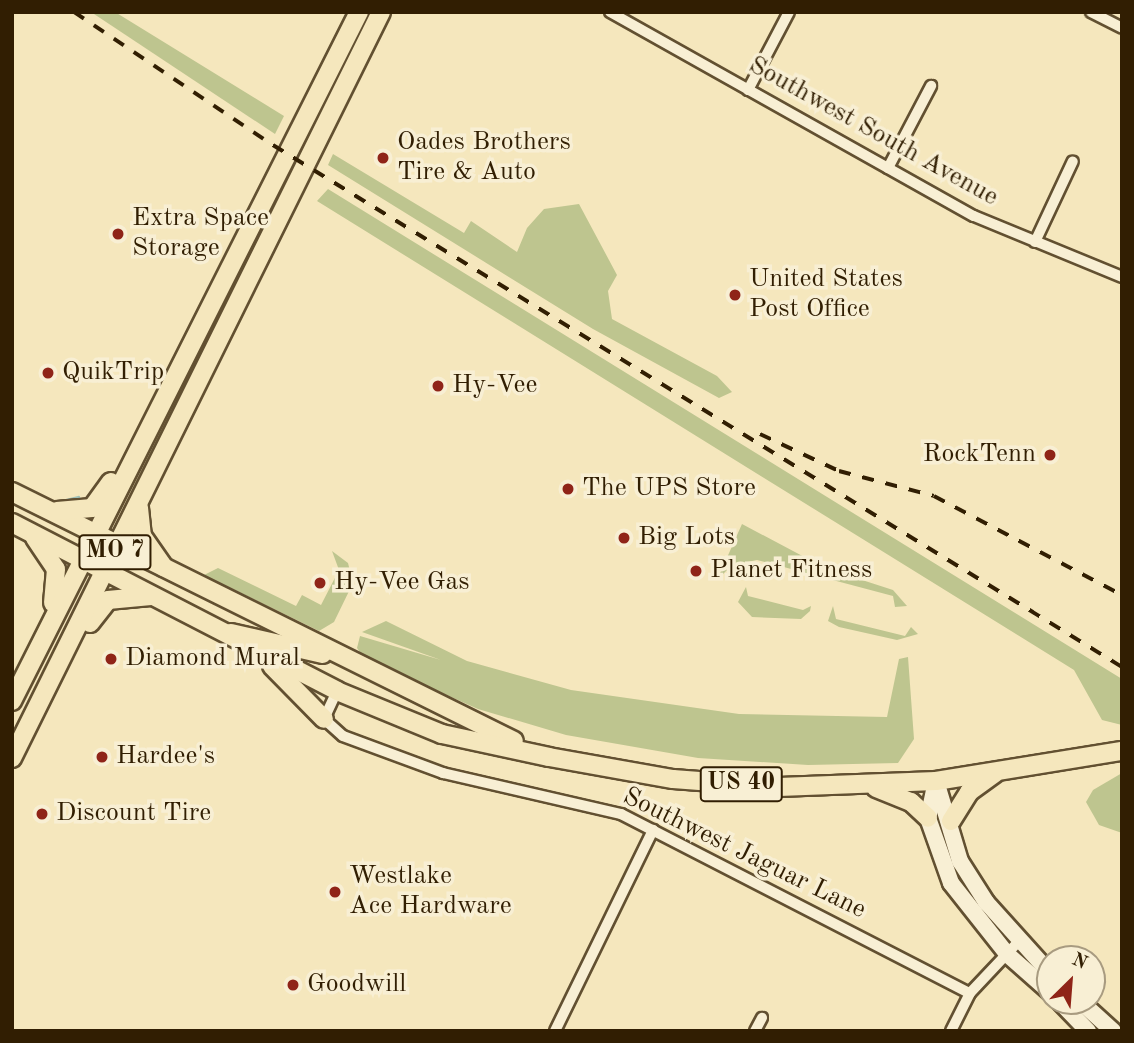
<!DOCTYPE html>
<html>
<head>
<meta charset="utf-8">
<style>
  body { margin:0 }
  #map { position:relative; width:1134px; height:1043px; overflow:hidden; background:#f5e7bd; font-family:"Old Standard TT",serif }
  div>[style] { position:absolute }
  .green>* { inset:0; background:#bec58f }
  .stream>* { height:3.5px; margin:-1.75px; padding:0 1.75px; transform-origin:1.75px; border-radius:1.75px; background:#9dbfb7 }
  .roads { filter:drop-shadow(2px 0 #625031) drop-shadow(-2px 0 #625031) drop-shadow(0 2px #625031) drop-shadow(0 -2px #625031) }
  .minor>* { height:10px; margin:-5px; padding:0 5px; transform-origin:5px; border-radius:5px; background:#f8efd4 }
  .secondary>* { height:16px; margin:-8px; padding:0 8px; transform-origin:8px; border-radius:8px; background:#f8efd4 }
  .primary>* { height:18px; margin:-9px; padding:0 9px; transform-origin:9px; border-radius:9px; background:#f5e7bd }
  .rail>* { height:3.5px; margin-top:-1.75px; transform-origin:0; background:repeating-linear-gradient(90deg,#311e02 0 12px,transparent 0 24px) }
  .dots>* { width:19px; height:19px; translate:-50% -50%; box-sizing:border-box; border:4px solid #f8efd4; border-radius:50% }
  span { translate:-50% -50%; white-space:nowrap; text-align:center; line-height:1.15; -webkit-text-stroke:7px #f8efd4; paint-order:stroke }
  .shield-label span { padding:2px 5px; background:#f8efd4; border:2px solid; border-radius:5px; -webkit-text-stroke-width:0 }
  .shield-label { font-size:24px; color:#311e02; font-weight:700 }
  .street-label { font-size:26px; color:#311e02 }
  .poi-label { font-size:26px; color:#311e02 }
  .left { translate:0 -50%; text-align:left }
  .right { translate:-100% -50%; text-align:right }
  .frame { position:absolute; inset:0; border:14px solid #311e02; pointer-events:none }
  .north { position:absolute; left:1036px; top:945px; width:70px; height:70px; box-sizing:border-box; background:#f8efd4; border:2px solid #a89b80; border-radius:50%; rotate:25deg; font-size:19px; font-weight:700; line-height:28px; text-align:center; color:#311e02 }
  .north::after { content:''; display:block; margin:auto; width:24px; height:32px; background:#8f2418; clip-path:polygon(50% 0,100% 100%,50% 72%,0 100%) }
</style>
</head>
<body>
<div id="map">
  <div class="green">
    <div style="clip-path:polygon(91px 12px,115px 12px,284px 116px,275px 134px)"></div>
    <div style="clip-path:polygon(333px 154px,464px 233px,471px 221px,517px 252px,527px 228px,544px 209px,579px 204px,617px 275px,608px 291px,612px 319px,717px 376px,732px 392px,719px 398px,593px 329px,328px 165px)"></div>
    <div style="clip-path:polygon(328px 189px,1122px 679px,1122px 725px,1102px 720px,1074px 670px,317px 201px)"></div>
    <div style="clip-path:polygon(742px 524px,825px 568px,893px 590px,907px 606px,895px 607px,893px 596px,757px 560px,732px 565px,717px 580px)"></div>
    <div style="clip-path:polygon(332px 551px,348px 563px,353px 583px,334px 622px,319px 631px,204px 575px,218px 568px,296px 606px,302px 595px,321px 605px,339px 570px)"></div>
    <div style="clip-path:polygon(746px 587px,748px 596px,803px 610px,811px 606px,810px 611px,801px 619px,752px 617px,738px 602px)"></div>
    <div style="clip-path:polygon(833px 606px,836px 619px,905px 636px,911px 627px,918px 634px,897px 640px,839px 627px,828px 621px)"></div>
    <div style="clip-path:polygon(386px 621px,467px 661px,571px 690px,739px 714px,887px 717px,899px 659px,908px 657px,914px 739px,898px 763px,808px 765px,698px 758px,566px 735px,478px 709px,364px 658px,357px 648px,360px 636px,441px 660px,362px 632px)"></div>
    <div style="clip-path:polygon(1122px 773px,1122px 833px,1099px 825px,1086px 802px,1093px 790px)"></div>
  </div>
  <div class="stream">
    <div style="left:54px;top:504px;width:25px;rotate:-14deg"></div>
  </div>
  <div class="roads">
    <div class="minor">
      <div style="left:610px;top:12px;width:417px;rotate:29.3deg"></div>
      <div style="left:974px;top:216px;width:160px;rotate:22.4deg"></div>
      <div style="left:1091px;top:12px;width:35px;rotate:27deg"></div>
      <div style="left:748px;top:90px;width:88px;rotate:-62.3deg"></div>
      <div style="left:888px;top:168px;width:93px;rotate:-62.3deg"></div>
      <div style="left:1035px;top:242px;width:89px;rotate:-64.9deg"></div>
      <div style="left:337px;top:691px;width:31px;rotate:115deg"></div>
      <div style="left:324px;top:719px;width:25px;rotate:42deg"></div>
      <div style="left:343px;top:736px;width:107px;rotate:20.3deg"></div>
      <div style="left:443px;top:773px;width:183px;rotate:13deg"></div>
      <div style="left:621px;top:814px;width:392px;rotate:27.2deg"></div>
      <div style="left:555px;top:1031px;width:224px;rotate:-64deg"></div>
      <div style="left:755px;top:1031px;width:15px;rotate:-62deg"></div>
      <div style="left:951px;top:1031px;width:42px;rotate:-63.4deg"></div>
      <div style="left:970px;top:993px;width:73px;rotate:-46.7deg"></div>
    </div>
    <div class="secondary">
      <div style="left:936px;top:781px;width:38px;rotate:102deg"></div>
      <div style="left:928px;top:818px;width:69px;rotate:70.5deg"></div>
      <div style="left:951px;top:883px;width:90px;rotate:51.7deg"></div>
      <div style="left:1007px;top:954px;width:57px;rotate:41.5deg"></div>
      <div style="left:936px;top:781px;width:84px;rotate:73.3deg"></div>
      <div style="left:960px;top:861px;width:49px;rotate:57.6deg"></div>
      <div style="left:986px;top:902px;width:96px;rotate:48deg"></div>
      <div style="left:1059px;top:1001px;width:42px;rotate:46deg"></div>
      <div style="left:1080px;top:1001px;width:45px;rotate:42.3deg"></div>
    </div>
    <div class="primary">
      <div style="left:12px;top:492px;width:560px;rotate:26.38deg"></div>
      <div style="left:139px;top:508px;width:28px;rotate:84deg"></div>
      <div style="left:142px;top:536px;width:38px;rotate:55deg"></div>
      <div style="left:57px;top:511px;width:35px;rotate:-5deg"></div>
      <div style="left:92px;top:508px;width:32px;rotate:-54deg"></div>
      <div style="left:12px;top:523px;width:366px;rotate:27.3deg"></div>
      <div style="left:337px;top:691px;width:113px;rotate:22.3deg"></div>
      <div style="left:442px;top:734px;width:109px;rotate:12.1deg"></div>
      <div style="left:549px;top:757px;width:126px;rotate:10.1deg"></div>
      <div style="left:673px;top:779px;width:106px;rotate:4.3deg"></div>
      <div style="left:779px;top:787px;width:157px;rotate:-2.2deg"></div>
      <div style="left:936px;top:781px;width:188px;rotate:-9.2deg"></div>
      <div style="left:35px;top:538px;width:37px;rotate:56deg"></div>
      <div style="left:56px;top:569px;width:34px;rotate:95deg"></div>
      <div style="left:90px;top:623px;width:29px;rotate:-52deg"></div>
      <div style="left:108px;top:600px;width:43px;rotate:-5.3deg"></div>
      <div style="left:231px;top:633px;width:94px;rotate:12.9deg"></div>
      <div style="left:272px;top:666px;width:74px;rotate:45.5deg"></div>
      <div style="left:12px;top:701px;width:771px;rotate:-63.27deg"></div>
      <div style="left:12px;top:758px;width:832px;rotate:-63.68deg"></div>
      <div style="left:876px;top:788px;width:38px;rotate:22deg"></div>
      <div style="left:911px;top:802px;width:23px;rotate:43deg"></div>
      <div style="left:951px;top:821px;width:34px;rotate:-58deg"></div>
      <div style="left:969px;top:792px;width:32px;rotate:-36deg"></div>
    </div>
  </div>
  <div class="rail">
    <div style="left:74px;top:12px;width:239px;rotate:33.8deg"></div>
    <div style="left:273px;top:145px;width:997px;rotate:31.58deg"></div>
    <div style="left:760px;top:434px;width:87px;rotate:25.1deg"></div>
    <div style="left:839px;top:471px;width:98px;rotate:14.7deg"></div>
    <div style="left:934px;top:496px;width:212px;rotate:27.8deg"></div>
  </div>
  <div class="dots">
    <div style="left:383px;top:158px;background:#8f2418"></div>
    <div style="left:118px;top:234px;background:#8f2418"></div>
    <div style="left:735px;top:295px;background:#8f2418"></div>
    <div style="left:48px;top:373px;background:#8f2418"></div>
    <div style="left:438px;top:386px;background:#8f2418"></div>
    <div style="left:1050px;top:455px;background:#8f2418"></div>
    <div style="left:568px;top:489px;background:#8f2418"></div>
    <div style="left:624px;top:538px;background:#8f2418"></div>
    <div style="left:696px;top:571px;background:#8f2418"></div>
    <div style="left:320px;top:583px;background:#8f2418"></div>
    <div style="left:111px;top:659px;background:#8f2418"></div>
    <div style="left:102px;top:757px;background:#8f2418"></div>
    <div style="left:42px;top:814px;background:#8f2418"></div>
    <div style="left:335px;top:892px;background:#8f2418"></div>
    <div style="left:293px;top:985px;background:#8f2418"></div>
  </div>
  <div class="shield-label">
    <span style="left:115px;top:552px">MO 7</span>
    <span style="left:741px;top:784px">US 40</span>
  </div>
  <div class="street-label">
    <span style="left:873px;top:132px;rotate:29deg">Southwest South Avenue</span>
    <span style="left:744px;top:854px;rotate:26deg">Southwest Jaguar Lane</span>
  </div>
  <div class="poi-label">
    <span class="left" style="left:397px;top:158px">Oades Brothers<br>Tire &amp; Auto</span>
    <span class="left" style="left:132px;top:234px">Extra Space<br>Storage</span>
    <span class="left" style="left:749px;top:295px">United States<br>Post Office</span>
    <span class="left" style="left:62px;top:373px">QuikTrip</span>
    <span class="left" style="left:452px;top:386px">Hy-Vee</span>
    <span class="right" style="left:1036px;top:455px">RockTenn</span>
    <span class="left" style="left:582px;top:489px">The UPS Store</span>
    <span class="left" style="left:638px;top:538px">Big Lots</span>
    <span class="left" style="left:710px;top:571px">Planet Fitness</span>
    <span class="left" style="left:334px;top:583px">Hy-Vee Gas</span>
    <span class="left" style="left:125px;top:659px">Diamond Mural</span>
    <span class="left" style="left:116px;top:757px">Hardee's</span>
    <span class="left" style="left:56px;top:814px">Discount Tire</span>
    <span class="left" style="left:349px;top:892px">Westlake<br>Ace Hardware</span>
    <span class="left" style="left:307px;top:985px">Goodwill</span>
  </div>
  <div class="frame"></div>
  <div class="north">N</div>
</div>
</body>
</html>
